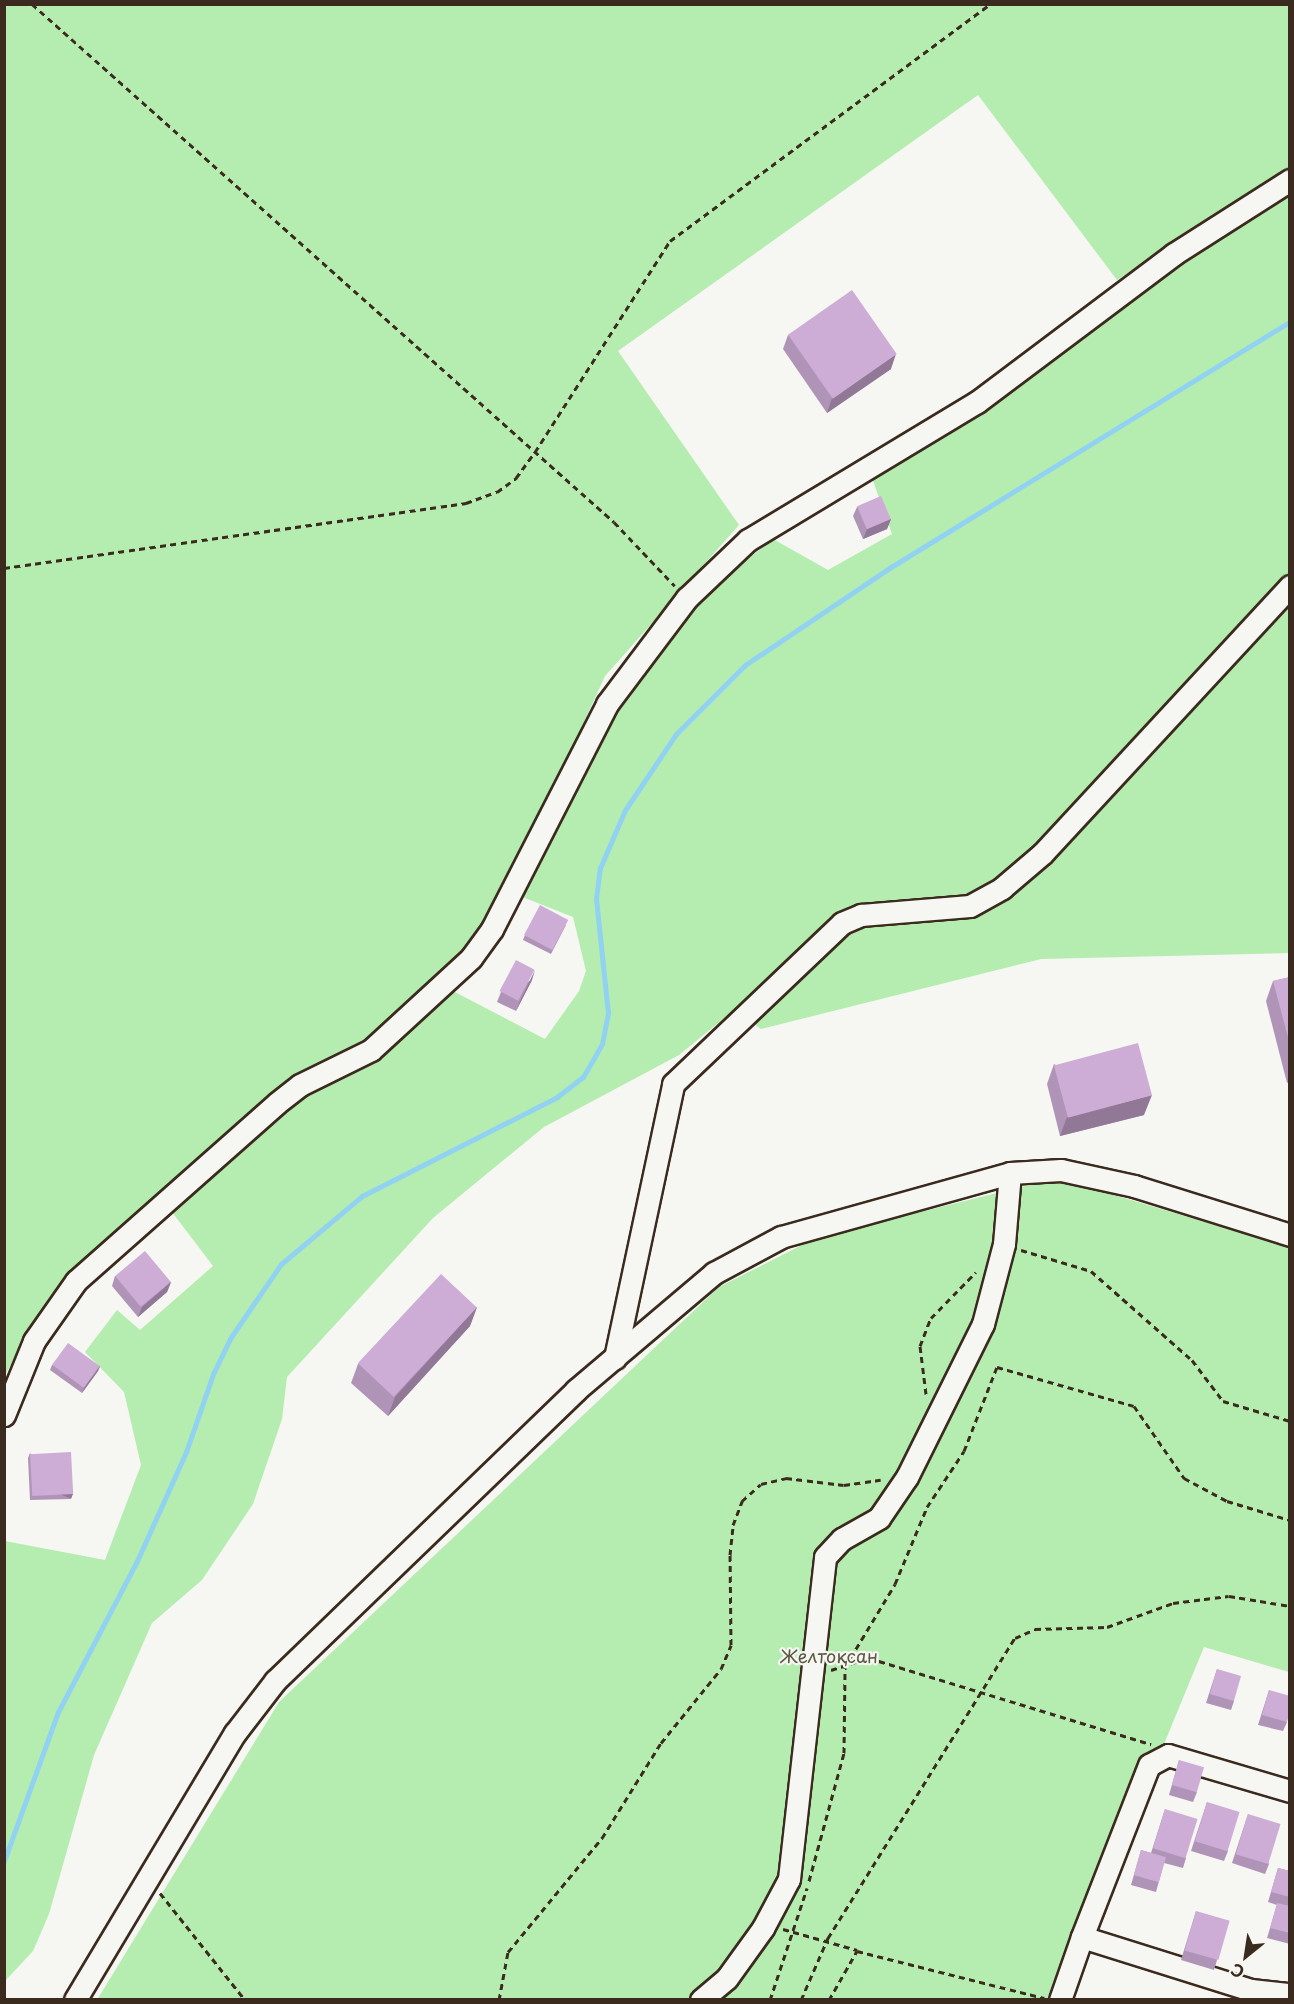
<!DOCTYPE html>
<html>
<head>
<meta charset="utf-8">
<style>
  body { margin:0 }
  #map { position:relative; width:1294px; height:2004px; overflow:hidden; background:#f6f6f2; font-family:"Playpen Sans",sans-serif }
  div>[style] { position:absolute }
  .green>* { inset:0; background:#b5ecaf }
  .stream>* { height:5px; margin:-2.5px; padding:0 2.5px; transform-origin:2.5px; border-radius:2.5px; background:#91d2f2 }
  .path>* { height:3px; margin-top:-1.5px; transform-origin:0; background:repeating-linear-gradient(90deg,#3b2a1e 0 6px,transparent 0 10.5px) }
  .roads { filter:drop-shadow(2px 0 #3b2a1e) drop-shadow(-2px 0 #3b2a1e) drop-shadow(0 2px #3b2a1e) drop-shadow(0 -2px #3b2a1e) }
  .minor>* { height:21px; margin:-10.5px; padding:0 10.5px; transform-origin:10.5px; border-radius:10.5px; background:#f6f6f2 }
  .wall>* { inset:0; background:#b094b8 }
  .shaded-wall>* { inset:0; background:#907896; transform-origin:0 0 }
  .building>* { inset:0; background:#cdacd6; transform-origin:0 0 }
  span { translate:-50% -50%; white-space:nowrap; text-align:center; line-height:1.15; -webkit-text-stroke:4.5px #f6f6f2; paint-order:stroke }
  .park-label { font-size:18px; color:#5a5a42 }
  .frame { position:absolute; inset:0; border:6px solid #3b2a1e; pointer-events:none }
  .north { position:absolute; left:1216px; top:1926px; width:60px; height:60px; -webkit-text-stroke:4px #f6f6f2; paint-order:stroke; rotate:210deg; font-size:16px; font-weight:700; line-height:24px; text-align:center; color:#3b2a1e }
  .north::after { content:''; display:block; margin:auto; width:21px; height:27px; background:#3b2a1e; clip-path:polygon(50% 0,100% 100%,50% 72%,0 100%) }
</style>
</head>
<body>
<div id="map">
  <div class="green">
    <div style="clip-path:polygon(5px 5px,1289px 5px,1289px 169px,1117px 280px,978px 95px,618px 351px,739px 525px,605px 676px,495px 915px,470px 947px,369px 1044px,263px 1103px,81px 1262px,48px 1299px,5px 1375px)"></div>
    <div style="clip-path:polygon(1289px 193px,1289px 953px,1041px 959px,761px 1029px,734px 1010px,679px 1055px,544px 1127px,433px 1218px,287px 1377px,282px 1419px,253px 1504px,202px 1580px,152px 1623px,94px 1755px,49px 1914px,33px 1951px,5px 1981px,5px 1541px,105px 1560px,141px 1465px,124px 1392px,85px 1352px,117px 1310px,140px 1330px,213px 1266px,172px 1212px,298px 1093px,382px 1059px,449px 989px,545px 1039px,579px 991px,586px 971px,573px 917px,520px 896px,590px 753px,629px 687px,678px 627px,724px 578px,773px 539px,828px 570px,892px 534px,871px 475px,1007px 391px,1239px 222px)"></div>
    <div style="clip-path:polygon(1057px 1178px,1289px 1247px,1289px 1672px,1204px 1647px,1059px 1999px,97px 2000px,279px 1702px,719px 1287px,816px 1238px)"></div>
  </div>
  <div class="stream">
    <div style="left:4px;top:1861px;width:158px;rotate:-70.1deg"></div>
    <div style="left:58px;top:1712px;width:170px;rotate:-62.4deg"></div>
    <div style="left:137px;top:1561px;width:120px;rotate:-65.8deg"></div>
    <div style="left:186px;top:1452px;width:83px;rotate:-70.9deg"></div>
    <div style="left:213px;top:1374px;width:41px;rotate:-64.1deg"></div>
    <div style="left:231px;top:1337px;width:88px;rotate:-55.6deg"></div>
    <div style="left:281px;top:1264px;width:106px;rotate:-40deg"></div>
    <div style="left:362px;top:1196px;width:219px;rotate:-26.9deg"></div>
    <div style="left:557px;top:1097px;width:33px;rotate:-38deg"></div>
    <div style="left:583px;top:1077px;width:38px;rotate:-60deg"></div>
    <div style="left:602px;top:1044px;width:32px;rotate:-79deg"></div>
    <div style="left:608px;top:1013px;width:115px;rotate:-96deg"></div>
    <div style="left:596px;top:899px;width:31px;rotate:-83deg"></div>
    <div style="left:600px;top:868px;width:63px;rotate:-66.7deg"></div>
    <div style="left:625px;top:810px;width:92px;rotate:-56.1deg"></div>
    <div style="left:676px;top:734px;width:98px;rotate:-45deg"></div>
    <div style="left:745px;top:665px;width:176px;rotate:-33.9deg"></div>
    <div style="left:891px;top:567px;width:468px;rotate:-31.6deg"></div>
  </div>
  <div class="path">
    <div style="left:32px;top:4px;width:779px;rotate:41.67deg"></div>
    <div style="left:614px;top:522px;width:88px;rotate:46.4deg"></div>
    <div style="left:4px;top:568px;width:467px;rotate:-8deg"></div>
    <div style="left:466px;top:503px;width:33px;rotate:-20deg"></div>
    <div style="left:497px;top:492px;width:24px;rotate:-36deg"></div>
    <div style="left:516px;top:478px;width:32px;rotate:-54deg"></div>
    <div style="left:535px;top:452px;width:250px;rotate:-57.4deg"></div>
    <div style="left:670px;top:241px;width:398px;rotate:-36.5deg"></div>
    <div style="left:1021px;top:1250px;width:73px;rotate:16.7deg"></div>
    <div style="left:1091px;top:1271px;width:135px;rotate:41.4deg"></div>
    <div style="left:1192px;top:1360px;width:51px;rotate:52.9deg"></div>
    <div style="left:1223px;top:1401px;width:70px;rotate:16.6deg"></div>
    <div style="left:926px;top:1394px;width:48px;rotate:-97.1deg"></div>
    <div style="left:920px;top:1346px;width:30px;rotate:-69deg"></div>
    <div style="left:931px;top:1318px;width:64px;rotate:-45.6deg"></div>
    <div style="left:831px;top:1670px;width:40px;rotate:-18deg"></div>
    <div style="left:869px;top:1658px;width:295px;rotate:17deg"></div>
    <div style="left:809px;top:1881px;width:133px;rotate:-74.7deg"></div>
    <div style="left:844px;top:1753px;width:86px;rotate:-89.3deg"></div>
    <div style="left:845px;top:1667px;width:97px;rotate:-58.9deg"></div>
    <div style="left:895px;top:1584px;width:83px;rotate:-67.4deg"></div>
    <div style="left:927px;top:1507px;width:67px;rotate:-56.5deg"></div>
    <div style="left:964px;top:1451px;width:90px;rotate:-68.6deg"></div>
    <div style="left:997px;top:1367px;width:142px;rotate:15.9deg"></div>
    <div style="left:1134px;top:1406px;width:88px;rotate:55.2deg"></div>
    <div style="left:1184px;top:1478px;width:49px;rotate:28.1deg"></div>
    <div style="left:1227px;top:1501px;width:66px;rotate:16.8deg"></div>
    <div style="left:160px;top:1893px;width:137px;rotate:51.5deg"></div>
    <div style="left:783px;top:1929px;width:77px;rotate:15.8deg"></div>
    <div style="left:499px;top:2000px;width:49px;rotate:-79.4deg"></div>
    <div style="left:508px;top:1952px;width:148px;rotate:-50.5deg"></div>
    <div style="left:602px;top:1838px;width:112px;rotate:-58.2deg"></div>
    <div style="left:661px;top:1743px;width:95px;rotate:-51deg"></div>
    <div style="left:721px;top:1669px;width:26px;rotate:-67deg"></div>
    <div style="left:731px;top:1645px;width:90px;rotate:-90.6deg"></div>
    <div style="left:730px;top:1555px;width:30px;rotate:-84deg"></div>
    <div style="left:733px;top:1525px;width:26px;rotate:-69deg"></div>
    <div style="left:742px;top:1501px;width:25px;rotate:-42deg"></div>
    <div style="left:761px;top:1484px;width:26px;rotate:-13deg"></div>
    <div style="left:786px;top:1478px;width:58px;rotate:6.9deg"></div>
    <div style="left:844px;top:1485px;width:37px;rotate:-8deg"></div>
    <div style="left:770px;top:2000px;width:118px;rotate:-71.7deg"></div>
    <div style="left:801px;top:2000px;width:68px;rotate:-66.5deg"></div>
    <div style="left:828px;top:1938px;width:354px;rotate:-58.1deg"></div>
    <div style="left:1015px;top:1638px;width:22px;rotate:-24deg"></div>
    <div style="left:1035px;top:1629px;width:72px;rotate:-1.6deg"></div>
    <div style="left:1107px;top:1627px;width:70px;rotate:-20deg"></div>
    <div style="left:1173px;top:1603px;width:56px;rotate:-7.1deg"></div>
    <div style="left:1229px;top:1596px;width:62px;rotate:9.3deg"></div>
    <div style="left:829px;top:2000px;width:56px;rotate:-60.3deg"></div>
    <div style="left:857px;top:1951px;width:193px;rotate:14.1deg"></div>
  </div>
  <div class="roads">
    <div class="minor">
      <div style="left:615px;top:1358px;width:280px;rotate:-78deg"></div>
      <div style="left:673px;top:1084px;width:233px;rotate:-43.6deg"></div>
      <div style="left:842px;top:923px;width:21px;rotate:-23deg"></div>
      <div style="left:861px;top:915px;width:109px;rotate:-4.7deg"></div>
      <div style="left:970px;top:906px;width:37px;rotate:-29deg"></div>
      <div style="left:1002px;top:888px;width:54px;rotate:-40.5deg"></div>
      <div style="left:1043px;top:853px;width:364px;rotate:-47.2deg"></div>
      <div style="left:4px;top:1415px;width:80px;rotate:-67.9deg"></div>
      <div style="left:34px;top:1341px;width:73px;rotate:-55deg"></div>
      <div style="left:76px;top:1281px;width:268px;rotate:-41.5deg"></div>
      <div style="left:277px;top:1103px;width:29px;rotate:-38deg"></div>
      <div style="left:300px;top:1085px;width:79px;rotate:-26.2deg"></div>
      <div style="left:371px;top:1050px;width:136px;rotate:-42.6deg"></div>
      <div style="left:471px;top:958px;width:36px;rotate:-54deg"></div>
      <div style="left:492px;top:929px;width:253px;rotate:-62.9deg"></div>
      <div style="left:607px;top:704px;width:133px;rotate:-53deg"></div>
      <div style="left:687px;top:598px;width:84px;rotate:-43.6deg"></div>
      <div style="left:748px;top:540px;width:267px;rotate:-31.1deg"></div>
      <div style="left:977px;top:402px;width:246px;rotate:-36.9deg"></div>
      <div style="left:1174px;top:254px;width:138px;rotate:-32.5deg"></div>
      <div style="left:1290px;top:1791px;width:127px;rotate:-163.6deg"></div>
      <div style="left:1168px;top:1755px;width:21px;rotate:152deg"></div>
      <div style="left:1149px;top:1765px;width:185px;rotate:111.3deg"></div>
      <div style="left:1082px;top:1937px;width:177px;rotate:17.4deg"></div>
      <div style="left:1251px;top:1990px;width:39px;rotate:6deg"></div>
      <div style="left:75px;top:2000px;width:311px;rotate:-59.1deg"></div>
      <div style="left:235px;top:1733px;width:66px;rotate:-52.4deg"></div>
      <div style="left:275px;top:1681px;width:419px;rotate:-44deg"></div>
      <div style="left:576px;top:1390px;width:181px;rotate:-40.3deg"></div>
      <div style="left:714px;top:1273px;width:76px;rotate:-28.2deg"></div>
      <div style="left:781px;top:1237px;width:238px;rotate:-15.6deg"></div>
      <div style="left:1010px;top:1173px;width:51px;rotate:-3.4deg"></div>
      <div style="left:1061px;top:1170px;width:75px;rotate:12.4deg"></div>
      <div style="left:1134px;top:1186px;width:164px;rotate:17.4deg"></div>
      <div style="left:701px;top:2000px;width:34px;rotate:-40deg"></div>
      <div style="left:727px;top:1978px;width:62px;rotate:-54.2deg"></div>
      <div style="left:763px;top:1928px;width:55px;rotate:-62deg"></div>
      <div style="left:789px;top:1879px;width:324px;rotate:-83.6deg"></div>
      <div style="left:825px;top:1557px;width:25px;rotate:-47deg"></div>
      <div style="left:842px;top:1539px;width:43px;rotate:-29.6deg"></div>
      <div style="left:879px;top:1518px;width:50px;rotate:-55.7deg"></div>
      <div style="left:907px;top:1477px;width:171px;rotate:-63.6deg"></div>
      <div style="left:983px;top:1324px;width:83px;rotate:-75.3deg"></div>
      <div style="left:1004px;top:1244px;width:71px;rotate:-85.2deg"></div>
      <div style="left:1060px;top:2000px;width:67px;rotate:-70.8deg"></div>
    </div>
  </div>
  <div class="wall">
    <div style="clip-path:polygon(788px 335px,891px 369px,827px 413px,783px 349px)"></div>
    <div style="clip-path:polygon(857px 507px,891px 519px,887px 529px,863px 539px,853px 516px)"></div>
    <div style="clip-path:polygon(566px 925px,551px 954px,523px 940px,525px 935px)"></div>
    <div style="clip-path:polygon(1290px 977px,1290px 1082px,1287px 1083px,1266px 1001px,1273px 981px)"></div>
    <div style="clip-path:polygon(532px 980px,516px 1011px,497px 1002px,501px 992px)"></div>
    <div style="clip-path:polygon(1054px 1064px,1144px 1115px,1060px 1136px,1047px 1084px)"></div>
    <div style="clip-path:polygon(115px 1276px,171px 1282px,167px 1292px,138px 1317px,112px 1286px)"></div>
    <div style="clip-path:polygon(477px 1307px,470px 1326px,388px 1416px,351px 1383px,358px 1364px)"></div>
    <div style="clip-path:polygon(52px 1365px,100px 1366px,98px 1371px,82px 1393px,50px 1370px)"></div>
    <div style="clip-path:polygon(30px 1453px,71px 1499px,30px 1500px,28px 1458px)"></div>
    <div style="clip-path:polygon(1217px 1669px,1234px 1701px,1231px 1710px,1206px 1703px)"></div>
    <div style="clip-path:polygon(1269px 1690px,1287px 1722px,1283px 1731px,1258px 1725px)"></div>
    <div style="clip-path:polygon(1179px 1760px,1197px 1792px,1193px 1802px,1169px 1795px)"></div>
    <div style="clip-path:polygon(1207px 1802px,1228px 1851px,1224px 1861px,1191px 1851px)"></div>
    <div style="clip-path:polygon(1165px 1809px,1186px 1858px,1183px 1868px,1164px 1863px,1156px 1892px,1131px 1885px,1141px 1850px,1151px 1853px)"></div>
    <div style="clip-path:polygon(1248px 1814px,1269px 1864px,1265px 1874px,1232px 1863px)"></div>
    <div style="clip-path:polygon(1278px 1868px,1290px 1871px,1290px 1944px,1267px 1938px,1277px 1905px,1268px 1902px)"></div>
    <div style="clip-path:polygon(1196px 1911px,1217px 1960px,1214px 1970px,1181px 1960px)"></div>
  </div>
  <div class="shaded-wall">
    <div style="clip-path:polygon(896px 354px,891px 369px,827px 413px,832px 398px)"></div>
    <div style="clip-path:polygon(891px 519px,887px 529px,863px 539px,867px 529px)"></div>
    <div style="clip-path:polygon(535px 970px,532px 980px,516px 1011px,520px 1001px)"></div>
    <div style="clip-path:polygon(1152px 1095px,1144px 1115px,1060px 1136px,1067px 1117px)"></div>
    <div style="clip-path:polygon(171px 1282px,167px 1292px,138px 1317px,142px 1307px)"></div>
    <div style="clip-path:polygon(477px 1307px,470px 1326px,388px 1416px,395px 1397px)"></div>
    <div style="clip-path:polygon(100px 1366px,98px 1371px,82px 1393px,84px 1388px)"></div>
    <div style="left:73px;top:1494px;width:5px;height:41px;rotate:112deg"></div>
  </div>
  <div class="building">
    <div style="left:852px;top:290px;width:78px;height:78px;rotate:55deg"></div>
    <div style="left:881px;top:496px;width:25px;height:26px;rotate:67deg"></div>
    <div style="left:540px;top:905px;width:32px;height:34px;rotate:28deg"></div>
    <div style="left:516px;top:960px;width:21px;height:35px;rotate:28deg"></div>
    <div style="clip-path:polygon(1290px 977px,1290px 1045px,1273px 981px)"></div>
    <div style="left:1138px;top:1043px;width:54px;height:87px;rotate:75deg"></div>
    <div style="left:145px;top:1251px;width:40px;height:39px;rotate:50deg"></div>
    <div style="left:441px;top:1274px;width:49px;height:122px;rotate:43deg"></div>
    <div style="left:68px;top:1343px;width:39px;height:27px;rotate:36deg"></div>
    <div style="left:71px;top:1452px;width:42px;height:41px;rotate:87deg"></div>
    <div style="left:1217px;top:1669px;width:25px;height:26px;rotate:16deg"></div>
    <div style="clip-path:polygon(1269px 1690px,1290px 1696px,1290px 1711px,1287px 1722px,1262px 1715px)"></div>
    <div style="left:1179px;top:1760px;width:26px;height:26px;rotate:16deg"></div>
    <div style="left:1207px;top:1802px;width:34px;height:41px;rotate:17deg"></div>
    <div style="left:1165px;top:1809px;width:34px;height:41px;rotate:17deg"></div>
    <div style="left:1248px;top:1814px;width:34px;height:42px;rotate:17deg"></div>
    <div style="left:1141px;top:1850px;width:26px;height:26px;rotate:16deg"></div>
    <div style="clip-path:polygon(1278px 1868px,1290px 1871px,1290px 1897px,1271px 1892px)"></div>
    <div style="clip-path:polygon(1277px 1903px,1290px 1906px,1290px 1933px,1270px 1928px)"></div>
    <div style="left:1196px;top:1911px;width:35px;height:41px;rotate:16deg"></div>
  </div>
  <div class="park-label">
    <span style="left:829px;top:1656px">Желтоқсан</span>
  </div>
  <div class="frame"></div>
  <div class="north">С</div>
</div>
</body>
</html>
